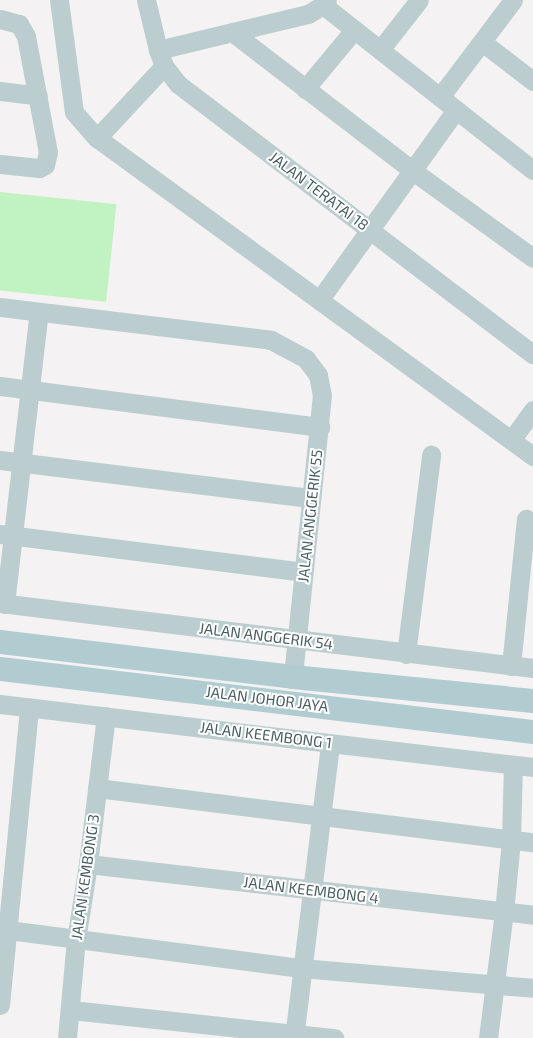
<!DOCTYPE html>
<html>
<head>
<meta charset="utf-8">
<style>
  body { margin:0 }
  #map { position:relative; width:533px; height:1038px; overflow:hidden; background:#f4f2f3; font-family:"Exo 2",sans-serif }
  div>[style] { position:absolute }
  .green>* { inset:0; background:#c0f2c2; transform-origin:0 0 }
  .minor>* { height:19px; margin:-9.5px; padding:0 9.5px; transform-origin:9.5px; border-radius:9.5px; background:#bccdcf }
  .major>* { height:24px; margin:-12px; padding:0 12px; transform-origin:12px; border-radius:12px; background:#b1ccd1 }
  span { translate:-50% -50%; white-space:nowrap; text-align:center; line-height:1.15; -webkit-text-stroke:4px #fff; paint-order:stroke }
  .street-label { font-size:15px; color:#485d61 }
</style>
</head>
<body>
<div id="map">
  <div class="green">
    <div style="left:0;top:192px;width:117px;height:98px;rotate:6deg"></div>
  </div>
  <div class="minor">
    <div style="left:59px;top:0;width:113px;rotate:82.4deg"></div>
    <div style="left:74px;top:112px;width:35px;rotate:49deg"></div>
    <div style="left:97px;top:138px;width:540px;rotate:36.11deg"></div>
    <div style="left:146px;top:0;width:51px;rotate:76.5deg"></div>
    <div style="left:158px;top:50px;width:17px;rotate:69deg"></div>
    <div style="left:164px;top:66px;width:23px;rotate:52deg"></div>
    <div style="left:178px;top:84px;width:446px;rotate:37.3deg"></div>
    <div style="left:323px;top:5px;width:267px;rotate:38.2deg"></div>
    <div style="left:0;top:19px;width:20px;rotate:15deg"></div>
    <div style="left:19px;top:24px;width:14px;rotate:60deg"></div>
    <div style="left:26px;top:36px;width:118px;rotate:79.3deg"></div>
    <div style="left:48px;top:152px;width:13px;rotate:103deg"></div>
    <div style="left:45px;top:165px;width:7px;rotate:153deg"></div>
    <div style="left:39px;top:168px;width:39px;rotate:-174deg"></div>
    <div style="left:232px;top:32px;width:228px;rotate:37.5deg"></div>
    <div style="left:413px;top:171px;width:148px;rotate:35.9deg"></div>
    <div style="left:482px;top:42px;width:64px;rotate:37.4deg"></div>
    <div style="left:158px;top:50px;width:154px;rotate:-13.5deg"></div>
    <div style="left:308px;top:14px;width:17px;rotate:-31deg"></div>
    <div style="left:323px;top:5px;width:6px;rotate:-51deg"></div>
    <div style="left:380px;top:50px;width:63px;rotate:-52deg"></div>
    <div style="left:305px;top:89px;width:77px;rotate:-50.3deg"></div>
    <div style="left:0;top:91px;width:38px;rotate:7deg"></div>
    <div style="left:440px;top:97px;width:121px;rotate:-53deg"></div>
    <div style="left:97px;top:138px;width:98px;rotate:-47.1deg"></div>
    <div style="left:320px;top:299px;width:233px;rotate:-54.3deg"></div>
    <div style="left:0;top:307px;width:273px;rotate:6.9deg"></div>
    <div style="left:271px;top:340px;width:40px;rotate:28deg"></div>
    <div style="left:306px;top:359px;width:20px;rotate:53deg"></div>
    <div style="left:318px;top:375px;width:20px;rotate:79deg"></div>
    <div style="left:322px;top:395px;width:283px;rotate:95.9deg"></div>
    <div style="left:0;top:386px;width:323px;rotate:7.3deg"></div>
    <div style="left:512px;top:439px;width:36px;rotate:-54deg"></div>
    <div style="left:0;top:460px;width:312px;rotate:7deg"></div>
    <div style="left:0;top:534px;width:305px;rotate:7.1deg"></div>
    <div style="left:0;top:603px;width:537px;rotate:6.95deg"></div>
    <div style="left:5px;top:604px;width:294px;rotate:-83.4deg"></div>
    <div style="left:406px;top:654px;width:201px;rotate:-82.8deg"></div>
    <div style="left:511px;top:666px;width:148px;rotate:-84.2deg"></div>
    <div style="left:0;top:704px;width:537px;rotate:6.74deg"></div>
    <div style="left:97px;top:788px;width:439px;rotate:7.1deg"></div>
    <div style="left:88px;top:864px;width:448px;rotate:6.5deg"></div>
    <div style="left:0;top:929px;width:304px;rotate:7.4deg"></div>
    <div style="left:301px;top:968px;width:233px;rotate:4.9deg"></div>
    <div style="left:0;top:1005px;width:299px;rotate:-84.4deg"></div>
    <div style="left:71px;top:1010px;width:265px;rotate:6.1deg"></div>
    <div style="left:67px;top:1038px;width:98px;rotate:-84.8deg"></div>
    <div style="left:76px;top:940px;width:77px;rotate:-81deg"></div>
    <div style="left:88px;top:864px;width:149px;rotate:-83.1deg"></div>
    <div style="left:294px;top:1038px;width:297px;rotate:-83deg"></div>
    <div style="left:488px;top:1038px;width:127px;rotate:-82.8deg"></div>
    <div style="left:504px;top:912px;width:72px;rotate:-84.4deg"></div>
    <div style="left:511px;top:840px;width:75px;rotate:-88.5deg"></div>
  </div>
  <div class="major">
    <div style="left:0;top:642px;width:295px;rotate:6.8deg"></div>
    <div style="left:293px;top:677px;width:241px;rotate:5.7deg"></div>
    <div style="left:0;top:669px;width:537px;rotate:6.74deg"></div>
  </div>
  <div class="street-label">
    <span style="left:319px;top:191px;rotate:37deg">JALAN TERATAI 18</span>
    <span style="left:310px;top:516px;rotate:-84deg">JALAN ANGGERIK 55</span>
    <span style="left:266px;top:636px;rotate:7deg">JALAN ANGGERIK 54</span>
    <span style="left:267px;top:699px;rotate:7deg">JALAN JOHOR JAYA</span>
    <span style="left:266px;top:735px;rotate:7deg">JALAN KEEMBONG 1</span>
    <span style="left:85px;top:877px;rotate:-82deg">JALAN KEMBONG 3</span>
    <span style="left:311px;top:890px;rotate:7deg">JALAN KEEMBONG 4</span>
  </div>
</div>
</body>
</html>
